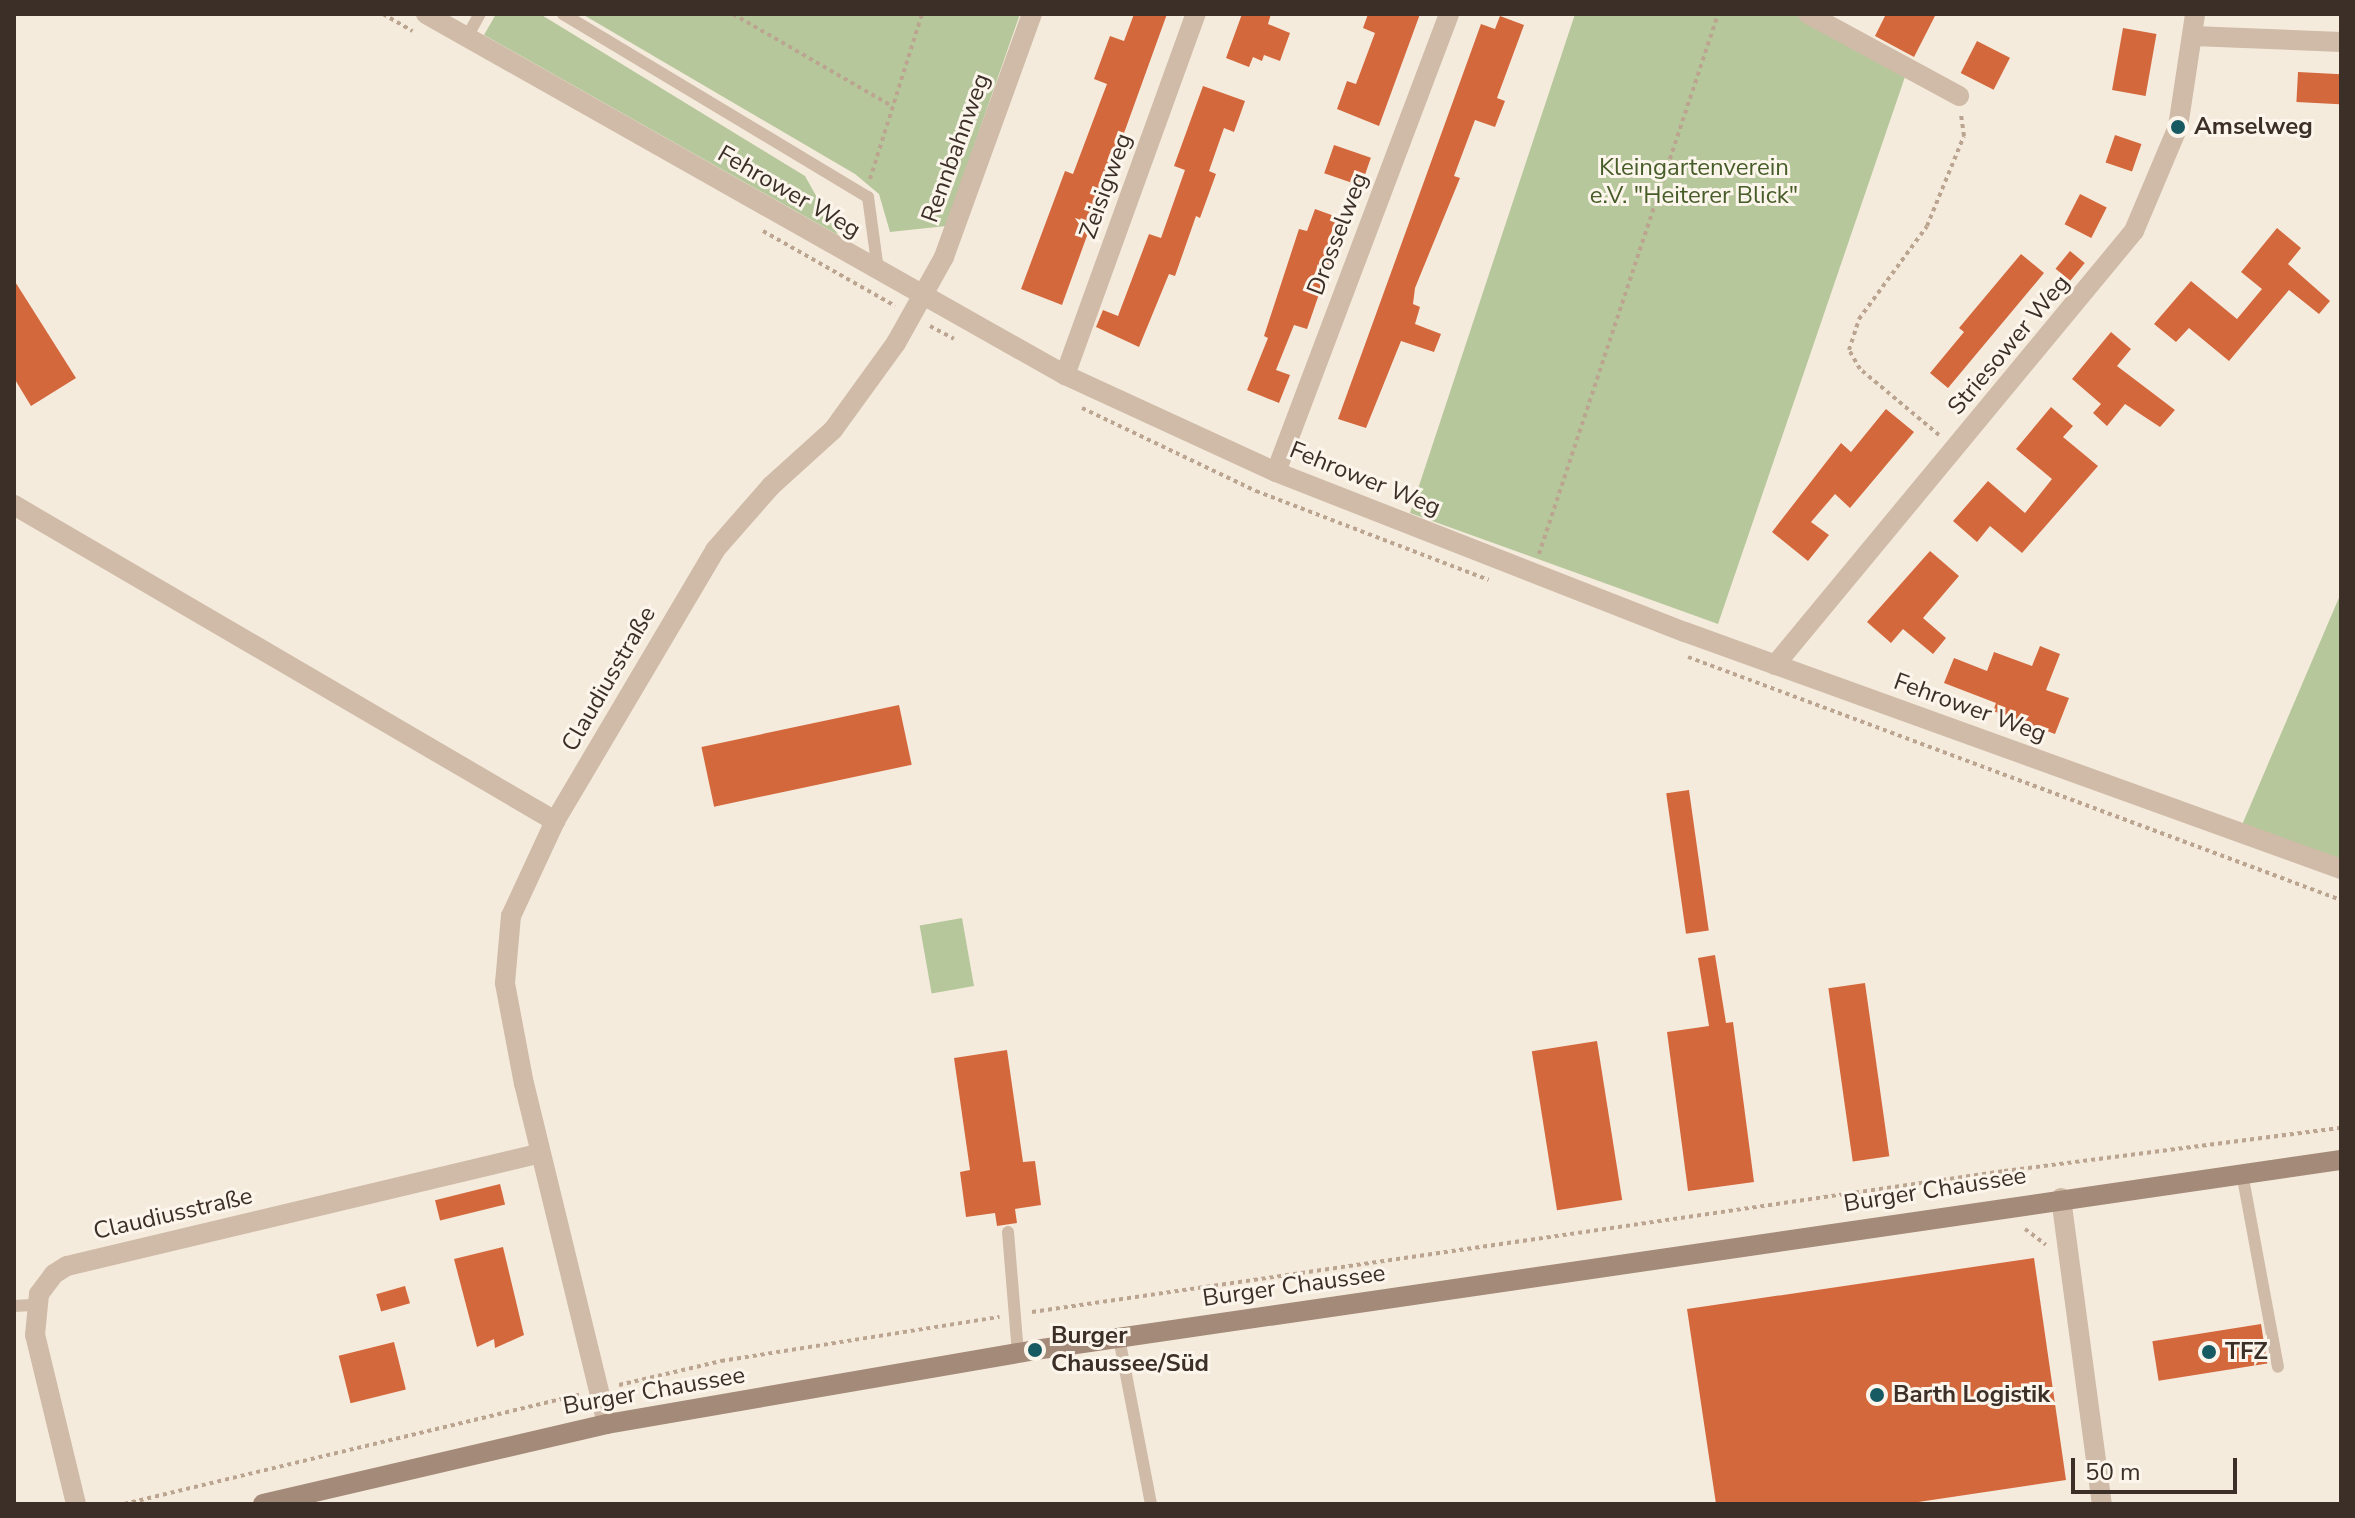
<!DOCTYPE html>
<html>
<head>
<meta charset="utf-8">
<style>
  body { margin:0 }
  #map { position:relative; width:2355px; height:1518px; overflow:hidden; background:#f5ebdd; font-family:"Nunito Sans",sans-serif }
  div>[style] { position:absolute }
  .green>* { inset:0; background:#b6c79b; transform-origin:0 0 }
  .building>* { inset:0; background:#d4683d; transform-origin:0 0 }
  .path>* { height:4px; margin-top:-2px; transform-origin:0; background:repeating-linear-gradient(90deg,#bba591 0 4px,transparent 0 8px) }
  .service>* { height:12px; margin:-6px; padding:0 6px; transform-origin:6px; border-radius:6px; background:#cfbba7 }
  .minor>* { height:20px; margin:-10px; padding:0 10px; transform-origin:10px; border-radius:10px; background:#cfbba7 }
  .secondary>* { height:20px; margin:-10px; padding:0 10px; transform-origin:10px; border-radius:10px; background:#a48a78 }
  .dots>* { width:22px; height:22px; translate:-50% -50%; box-sizing:border-box; border:4px solid #fcf5eb; border-radius:50% }
  span { translate:-50% -50%; white-space:nowrap; text-align:center; line-height:1.15; -webkit-text-stroke:6px #fcf5eb; paint-order:stroke }
  .poi-label { font-size:24px; color:#3b2f28; font-weight:700 }
  .left { translate:0 -50%; text-align:left }
  .street-label { font-size:24px; color:#3b2f28 }
  .park-label { font-size:24px; color:#475d29 }
  .frame { position:absolute; inset:0; border:16px solid #3b2f28; pointer-events:none }
  .scale { position:absolute; left:2071px; top:1458px; width:166px; height:36px; box-sizing:border-box; border:4px solid #3b2f28; border-top:0; padding-left:10px; font-size:24px; line-height:28px; white-space:nowrap; color:#3b2f28; -webkit-text-stroke:6px #fcf5eb; paint-order:stroke }
</style>
</head>
<body>
<div id="map">
  <div class="green">
    <div style="clip-path:polygon(496px 14px,540px 14px,805px 176px,838px 235px,484px 35px)"></div>
    <div style="clip-path:polygon(582px 14px,1020px 14px,946px 226px,890px 232px,879px 194px,855px 174px)"></div>
    <div style="clip-path:polygon(1575px 14px,1799px 14px,1908px 68px,1718px 624px,1410px 513px)"></div>
    <div style="clip-path:polygon(2341px 593px,2341px 869px,2239px 832px)"></div>
    <div style="left:962px;top:918px;width:69px;height:43px;rotate:80deg"></div>
  </div>
  <div class="building">
    <div style="clip-path:polygon(1134px 14px,1167px 14px,1062px 305px,1021px 289px,1065px 171px,1073px 174px,1102px 97px,1107px 84px,1094px 79px,1110px 36px,1124px 41px)"></div>
    <div style="clip-path:polygon(1242px 14px,1271px 14px,1268px 24px,1290px 33px,1280px 61px,1264px 55px,1262px 61px,1253px 57px,1249px 67px,1226px 58px)"></div>
    <div style="clip-path:polygon(1368px 14px,1420px 14px,1379px 126px,1337px 109px,1347px 81px,1356px 84px,1375px 33px,1363px 28px)"></div>
    <div style="clip-path:polygon(1886px 14px,1936px 14px,1914px 57px,1875px 36px)"></div>
    <div style="clip-path:polygon(1500px 16px,1524px 25px,1497px 98px,1505px 101px,1495px 127px,1475px 120px,1454px 176px,1460px 178px,1415px 288px,1413px 304px,1420px 307px,1415px 324px,1441px 334px,1434px 352px,1401px 341px,1366px 428px,1338px 419px,1481px 24px,1495px 29px)"></div>
    <div style="left:2123px;top:28px;width:34px;height:63px;rotate:10deg"></div>
    <div style="left:1977px;top:41px;width:37px;height:36px;rotate:27deg"></div>
    <div style="left:2298px;top:72px;width:43px;height:30px;rotate:3deg"></div>
    <div style="clip-path:polygon(1203px 86px,1245px 101px,1234px 132px,1224px 128px,1209px 171px,1216px 174px,1200px 218px,1196px 216px,1175px 276px,1169px 274px,1139px 347px,1096px 327px,1103px 310px,1118px 316px,1149px 234px,1161px 238px,1185px 170px,1174px 166px)"></div>
    <div style="left:2115px;top:135px;width:28px;height:29px;rotate:19deg"></div>
    <div style="left:1334px;top:145px;width:39px;height:30px;rotate:19deg"></div>
    <div style="left:2080px;top:194px;width:30px;height:34px;rotate:27deg"></div>
    <div style="clip-path:polygon(1315px 209px,1337px 217px,1329px 239px,1337px 242px,1307px 329px,1294px 325px,1276px 370px,1290px 375px,1279px 403px,1247px 390px,1268px 338px,1264px 336px,1299px 229px,1307px 231px)"></div>
    <div style="clip-path:polygon(2277px 228px,2301px 248px,2288px 264px,2330px 301px,2319px 314px,2289px 290px,2229px 361px,2189px 328px,2176px 342px,2154px 324px,2191px 281px,2237px 319px,2262px 289px,2241px 272px)"></div>
    <div style="left:2070px;top:251px;width:19px;height:23px;rotate:39deg"></div>
    <div style="clip-path:polygon(2021px 254px,2044px 273px,1948px 388px,1930px 373px,1964px 332px,1959px 328px)"></div>
    <div style="clip-path:polygon(14px 280px,76px 378px,31px 406px,14px 378px)"></div>
    <div style="clip-path:polygon(2111px 332px,2131px 349px,2117px 366px,2175px 410px,2160px 427px,2125px 404px,2107px 426px,2093px 413px,2101px 404px,2072px 379px)"></div>
    <div style="clip-path:polygon(2051px 407px,2073px 426px,2063px 437px,2098px 466px,2022px 553px,1990px 526px,1977px 542px,1953px 521px,1988px 481px,2025px 513px,2052px 479px,2016px 449px)"></div>
    <div style="clip-path:polygon(1886px 409px,1914px 432px,1850px 508px,1835px 494px,1811px 522px,1829px 535px,1808px 561px,1772px 532px,1841px 443px,1851px 452px)"></div>
    <div style="clip-path:polygon(1930px 551px,1959px 576px,1923px 618px,1946px 638px,1933px 654px,1903px 629px,1891px 643px,1867px 622px)"></div>
    <div style="clip-path:polygon(2040px 646px,2060px 654px,2046px 690px,2069px 698px,2055px 734px,1993px 711px,1996px 703px,1944px 683px,1954px 658px,1987px 671px,1994px 652px,2032px 666px)"></div>
    <div style="left:899px;top:705px;width:61px;height:202px;rotate:78deg"></div>
    <div style="left:1689px;top:790px;width:142px;height:23px;rotate:82deg"></div>
    <div style="clip-path:polygon(1715px 955px,1726px 1023px,1733px 1022px,1754px 1182px,1688px 1191px,1667px 1032px,1709px 1026px,1698px 958px)"></div>
    <div style="left:1865px;top:983px;width:175px;height:37px;rotate:82deg"></div>
    <div style="left:1597px;top:1041px;width:161px;height:66px;rotate:81deg"></div>
    <div style="clip-path:polygon(1007px 1050px,1023px 1162px,1035px 1161px,1041px 1205px,1015px 1209px,1017px 1223px,997px 1226px,995px 1213px,966px 1217px,960px 1172px,970px 1170px,954px 1058px)"></div>
    <div style="left:500px;top:1184px;width:21px;height:67px;rotate:76deg"></div>
    <div style="clip-path:polygon(503px 1247px,524px 1335px,495px 1348px,494px 1339px,477px 1347px,454px 1259px)"></div>
    <div style="clip-path:polygon(2034px 1258px,2066px 1480px,1905px 1504px,1716px 1504px,1687px 1309px)"></div>
    <div style="left:405px;top:1286px;width:18px;height:30px;rotate:74deg"></div>
    <div style="left:2261px;top:1324px;width:40px;height:110px;rotate:81deg"></div>
    <div style="left:394px;top:1342px;width:49px;height:57px;rotate:76deg"></div>
  </div>
  <div class="path">
    <div style="left:383px;top:14px;width:34px;rotate:30deg"></div>
    <div style="left:733px;top:14px;width:181px;rotate:30.1deg"></div>
    <div style="left:870px;top:179px;width:173px;rotate:-72.5deg"></div>
    <div style="left:763px;top:231px;width:152px;rotate:29.6deg"></div>
    <div style="left:930px;top:326px;width:27px;rotate:28deg"></div>
    <div style="left:1082px;top:408px;width:193px;rotate:25.5deg"></div>
    <div style="left:1256px;top:491px;width:249px;rotate:20.9deg"></div>
    <div style="left:1939px;top:435px;width:103px;rotate:-140.1deg"></div>
    <div style="left:1860px;top:369px;width:22px;rotate:-120deg"></div>
    <div style="left:1849px;top:350px;width:33px;rotate:-72deg"></div>
    <div style="left:1859px;top:319px;width:115px;rotate:-53.8deg"></div>
    <div style="left:1927px;top:226px;width:97px;rotate:-67.7deg"></div>
    <div style="left:1964px;top:136px;width:21px;rotate:-98deg"></div>
    <div style="left:1539px;top:554px;width:569px;rotate:-71.66deg"></div>
    <div style="left:1688px;top:657px;width:697px;rotate:20.41deg"></div>
    <div style="left:2025px;top:1229px;width:26px;rotate:37deg"></div>
    <div style="left:1032px;top:1312px;width:982px;rotate:-8.25deg"></div>
    <div style="left:2004px;top:1171px;width:340px;rotate:-7.3deg"></div>
    <div style="left:619px;top:1385px;width:105px;rotate:-13.2deg"></div>
    <div style="left:721px;top:1361px;width:282px;rotate:-9deg"></div>
    <div style="left:124px;top:1504px;width:468px;rotate:-13.5deg"></div>
  </div>
  <div class="service">
    <div style="left:563px;top:14px;width:356px;rotate:31deg"></div>
    <div style="left:868px;top:197px;width:74px;rotate:82.2deg"></div>
    <div style="left:467px;top:37px;width:26px;rotate:-61deg"></div>
    <div style="left:2242px;top:1173px;width:197px;rotate:79.5deg"></div>
    <div style="left:1008px;top:1232px;width:121px;rotate:85.3deg"></div>
    <div style="left:14px;top:1306px;width:22px;rotate:-3deg"></div>
    <div style="left:1119px;top:1338px;width:169px;rotate:79.1deg"></div>
  </div>
  <div class="minor">
    <div style="left:426px;top:14px;width:734px;rotate:29.46deg"></div>
    <div style="left:1065px;top:375px;width:232px;rotate:24.7deg"></div>
    <div style="left:1276px;top:472px;width:439px;rotate:21.4deg"></div>
    <div style="left:1685px;top:632px;width:697px;rotate:19.86deg"></div>
    <div style="left:1808px;top:14px;width:172px;rotate:28.5deg"></div>
    <div style="left:2193px;top:36px;width:148px;rotate:2.3deg"></div>
    <div style="left:1065px;top:375px;width:384px;rotate:-70.1deg"></div>
    <div style="left:1276px;top:472px;width:490px;rotate:-69.3deg"></div>
    <div style="left:14px;top:505px;width:627px;rotate:30.29deg"></div>
    <div style="left:1775px;top:665px;width:563px;rotate:-50.4deg"></div>
    <div style="left:2134px;top:231px;width:113px;rotate:-67.1deg"></div>
    <div style="left:2178px;top:127px;width:114px;rotate:-81.4deg"></div>
    <div style="left:2061px;top:1198px;width:309px;rotate:82.4deg"></div>
    <div style="left:607px;top:1424px;width:350px;rotate:-103.7deg"></div>
    <div style="left:524px;top:1084px;width:103px;rotate:-100.7deg"></div>
    <div style="left:505px;top:983px;width:67px;rotate:-84.9deg"></div>
    <div style="left:511px;top:916px;width:105px;rotate:-65.1deg"></div>
    <div style="left:555px;top:821px;width:315px;rotate:-59.4deg"></div>
    <div style="left:715px;top:550px;width:85px;rotate:-48.8deg"></div>
    <div style="left:771px;top:486px;width:84px;rotate:-42.1deg"></div>
    <div style="left:833px;top:430px;width:107px;rotate:-54.1deg"></div>
    <div style="left:896px;top:343px;width:98px;rotate:-60.8deg"></div>
    <div style="left:944px;top:257px;width:258px;rotate:-70.1deg"></div>
    <div style="left:76px;top:1504px;width:174px;rotate:-103.6deg"></div>
    <div style="left:35px;top:1335px;width:41px;rotate:-84.4deg"></div>
    <div style="left:39px;top:1294px;width:25px;rotate:-53deg"></div>
    <div style="left:54px;top:1274px;width:15px;rotate:-32deg"></div>
    <div style="left:67px;top:1266px;width:486px;rotate:-13.4deg"></div>
  </div>
  <div class="secondary">
    <div style="left:263px;top:1504px;width:353px;rotate:-13.1deg"></div>
    <div style="left:607px;top:1424px;width:434px;rotate:-9.8deg"></div>
    <div style="left:1035px;top:1350px;width:1320px;rotate:-8.28deg"></div>
  </div>
  <div class="dots">
    <div style="left:2178px;top:127px;background:#185a62"></div>
    <div style="left:1035px;top:1350px;background:#185a62"></div>
    <div style="left:2209px;top:1352px;background:#185a62"></div>
    <div style="left:1877px;top:1395px;background:#185a62"></div>
  </div>
  <div class="poi-label">
    <span class="left" style="left:2194px;top:127px">Amselweg</span>
    <span class="left" style="left:1051px;top:1350px">Burger<br>Chaussee/Süd</span>
    <span class="left" style="left:2225px;top:1352px">TFZ</span>
    <span class="left" style="left:1893px;top:1395px">Barth Logistik</span>
  </div>
  <div class="street-label">
    <span style="left:956px;top:148px;rotate:-70deg">Rennbahnweg</span>
    <span style="left:1106px;top:186px;rotate:-70deg">Zeisigweg</span>
    <span style="left:789px;top:192px;rotate:30deg">Fehrower Weg</span>
    <span style="left:1338px;top:234px;rotate:-69deg">Drosselweg</span>
    <span style="left:2009px;top:345px;rotate:-50deg">Striesower Weg</span>
    <span style="left:1365px;top:479px;rotate:22deg">Fehrower Weg</span>
    <span style="left:609px;top:679px;rotate:-60deg">Claudiusstraße</span>
    <span style="left:1970px;top:708px;rotate:20deg">Fehrower Weg</span>
    <span style="left:1935px;top:1190px;rotate:-9deg">Burger Chaussee</span>
    <span style="left:173px;top:1214px;rotate:-13deg">Claudiusstraße</span>
    <span style="left:1294px;top:1286px;rotate:-8deg">Burger Chaussee</span>
    <span style="left:654px;top:1391px;rotate:-10deg">Burger Chaussee</span>
  </div>
  <div class="park-label">
    <span style="left:1694px;top:182px">Kleingartenverein<br>e.V. "Heiterer Blick"</span>
  </div>
  <div class="frame"></div>
  <div class="scale">50 m</div>
</div>
</body>
</html>
